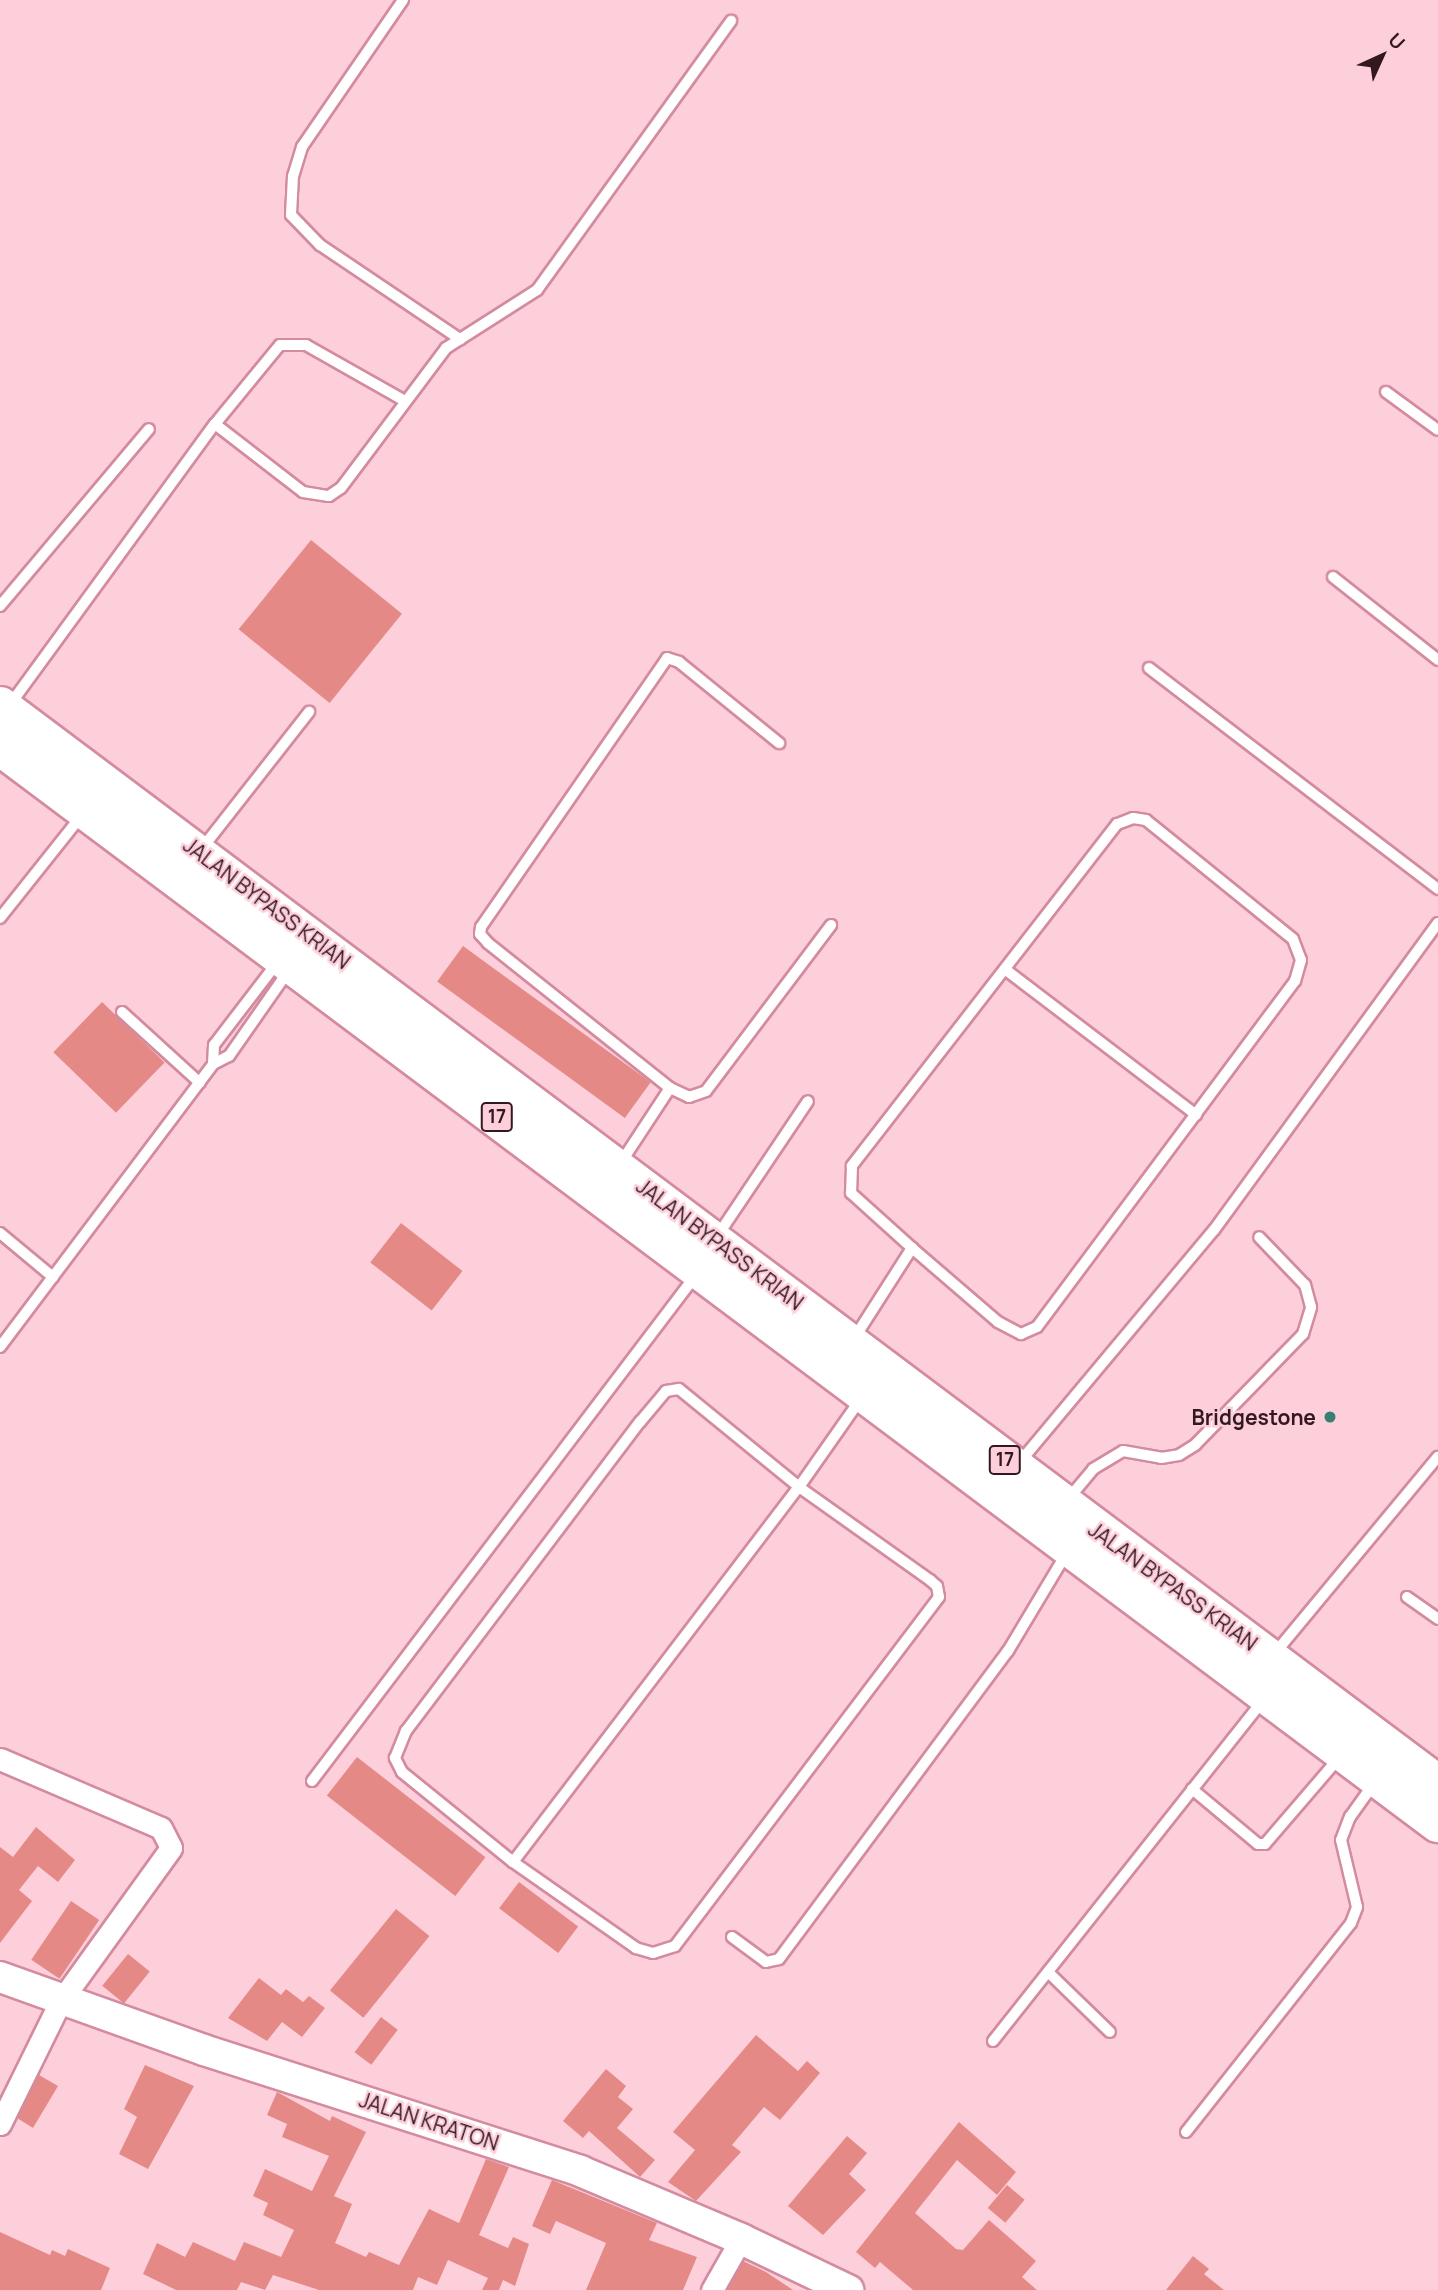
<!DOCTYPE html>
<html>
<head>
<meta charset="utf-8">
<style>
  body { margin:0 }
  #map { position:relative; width:1438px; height:2290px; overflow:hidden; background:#fdcfda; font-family:Manrope,sans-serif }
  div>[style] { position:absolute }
  .building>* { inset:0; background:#e58987; transform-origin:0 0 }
  .roads { filter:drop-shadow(2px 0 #d38b9f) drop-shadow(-2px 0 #d38b9f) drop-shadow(0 2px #d38b9f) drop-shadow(0 -2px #d38b9f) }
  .lane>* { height:10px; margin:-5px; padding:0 5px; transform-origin:5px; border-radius:5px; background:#fff }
  .street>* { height:21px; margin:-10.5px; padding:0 10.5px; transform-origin:10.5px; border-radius:10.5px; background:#fff }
  .secondary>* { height:30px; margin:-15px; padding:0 15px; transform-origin:15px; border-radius:15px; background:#fff }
  .highway>* { height:38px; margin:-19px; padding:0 19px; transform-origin:19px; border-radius:19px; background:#fff }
  .dots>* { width:19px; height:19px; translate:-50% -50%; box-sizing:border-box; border:4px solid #fdcfda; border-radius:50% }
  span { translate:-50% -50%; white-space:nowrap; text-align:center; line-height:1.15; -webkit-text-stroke:5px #fdcfda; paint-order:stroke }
  .shield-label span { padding:2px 5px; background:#fdcfda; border:2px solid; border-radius:5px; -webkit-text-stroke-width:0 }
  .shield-label { font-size:19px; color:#331820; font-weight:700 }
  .street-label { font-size:21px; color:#331820 }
  .poi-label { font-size:21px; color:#331820; font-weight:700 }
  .right { translate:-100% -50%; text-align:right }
  .north { position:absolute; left:1347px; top:21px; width:70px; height:70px; -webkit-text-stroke:5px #fdcfda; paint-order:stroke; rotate:45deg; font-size:19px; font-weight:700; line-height:28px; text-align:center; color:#331820 }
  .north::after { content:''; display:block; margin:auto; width:24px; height:32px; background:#331820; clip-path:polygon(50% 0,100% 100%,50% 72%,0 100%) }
</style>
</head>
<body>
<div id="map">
  <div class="building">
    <div style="left:311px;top:540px;width:117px;height:115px;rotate:39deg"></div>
    <div style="left:463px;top:946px;width:232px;height:44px;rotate:36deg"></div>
    <div style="left:102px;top:1002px;width:87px;height:70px;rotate:44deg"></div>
    <div style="left:401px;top:1223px;width:78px;height:50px;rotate:38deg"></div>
    <div style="left:357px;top:1757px;width:163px;height:49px;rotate:38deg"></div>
    <div style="clip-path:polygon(36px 1827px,75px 1860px,58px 1882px,38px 1866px,19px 1890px,32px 1901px,0 1943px,0 1847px,13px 1857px)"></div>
    <div style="left:519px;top:1882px;width:74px;height:33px;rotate:37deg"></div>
    <div style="left:71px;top:1901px;width:34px;height:71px;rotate:34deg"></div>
    <div style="left:396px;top:1909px;width:43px;height:105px;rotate:39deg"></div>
    <div style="left:128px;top:1954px;width:28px;height:41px;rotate:39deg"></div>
    <div style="clip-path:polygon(259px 1978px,281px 1995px,286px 1989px,303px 2002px,309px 1996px,325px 2008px,302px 2037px,282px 2022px,267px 2041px,228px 2018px)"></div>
    <div style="left:381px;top:2017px;width:21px;height:44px;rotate:37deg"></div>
    <div style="clip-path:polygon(756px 2035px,798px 2071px,807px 2061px,820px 2073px,780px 2120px,764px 2107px,732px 2145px,741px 2152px,696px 2201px,668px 2182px,695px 2150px,673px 2132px)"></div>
    <div style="clip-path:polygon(145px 2065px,194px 2086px,148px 2169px,119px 2154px,137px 2117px,124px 2109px)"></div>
    <div style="clip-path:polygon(606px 2069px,626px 2086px,618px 2097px,633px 2109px,617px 2128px,655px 2160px,640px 2177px,589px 2131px,583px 2138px,563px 2121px)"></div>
    <div style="clip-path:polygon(39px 2075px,58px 2086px,33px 2128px,17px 2118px)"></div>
    <div style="clip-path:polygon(277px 2092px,330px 2121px,332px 2116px,366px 2132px,334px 2196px,352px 2204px,335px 2243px,366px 2257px,369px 2252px,399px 2265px,429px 2209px,459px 2223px,486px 2159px,509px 2167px,479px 2235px,508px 2248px,513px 2237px,529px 2244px,515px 2286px,503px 2280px,499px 2290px,482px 2290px,488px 2278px,448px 2260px,437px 2285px,418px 2277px,413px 2290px,319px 2290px,273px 2275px,265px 2290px,241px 2282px,237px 2290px,176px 2290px,143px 2274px,157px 2243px,185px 2257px,193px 2242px,235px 2261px,244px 2242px,281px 2257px,294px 2230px,263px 2215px,268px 2203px,253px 2196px,265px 2169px,312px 2191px,329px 2156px,282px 2137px,287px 2124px,267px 2115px)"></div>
    <div style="clip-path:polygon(959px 2122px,1016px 2172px,997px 2195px,957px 2160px,915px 2213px,956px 2249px,963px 2250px,989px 2220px,1036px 2261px,1022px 2277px,1037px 2290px,913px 2290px,880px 2262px,875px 2268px,856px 2252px)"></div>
    <div style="clip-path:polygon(847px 2136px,867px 2153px,849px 2174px,866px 2190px,823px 2235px,788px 2206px)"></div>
    <div style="clip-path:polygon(552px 2180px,657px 2223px,649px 2240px,697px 2257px,683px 2290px,586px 2290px,606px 2243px,556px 2221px,550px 2234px,532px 2226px)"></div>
    <div style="left:1007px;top:2185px;width:23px;height:30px;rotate:40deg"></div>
    <div style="clip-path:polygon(0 2232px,50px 2255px,52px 2250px,65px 2256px,68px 2249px,110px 2268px,101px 2290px,0 2290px)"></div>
    <div style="clip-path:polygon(1193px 2256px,1209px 2269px,1204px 2274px,1224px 2290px,1166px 2290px)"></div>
    <div style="clip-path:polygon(743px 2261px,766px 2272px,793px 2290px,727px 2290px)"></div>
  </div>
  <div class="roads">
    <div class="lane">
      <div style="left:403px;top:0;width:178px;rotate:124.5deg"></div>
      <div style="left:302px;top:147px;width:30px;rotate:107deg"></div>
      <div style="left:293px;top:176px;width:39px;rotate:93deg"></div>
      <div style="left:291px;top:215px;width:42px;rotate:46deg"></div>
      <div style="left:320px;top:245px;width:169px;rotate:33.9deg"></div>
      <div style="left:1386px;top:392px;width:64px;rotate:36.2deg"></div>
      <div style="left:215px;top:424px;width:111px;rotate:37.7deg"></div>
      <div style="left:303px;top:492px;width:26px;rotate:9deg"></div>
      <div style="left:329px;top:496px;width:14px;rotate:-34deg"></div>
      <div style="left:341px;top:488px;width:175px;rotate:-53.1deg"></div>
      <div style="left:446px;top:348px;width:108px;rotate:-32.5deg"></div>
      <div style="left:537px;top:290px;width:332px;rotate:-54.2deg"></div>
      <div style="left:1333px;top:577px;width:134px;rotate:38.3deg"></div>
      <div style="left:0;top:606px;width:231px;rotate:-49.9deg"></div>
      <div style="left:1149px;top:668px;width:364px;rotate:37.4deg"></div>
      <div style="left:9px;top:706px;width:349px;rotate:-53.9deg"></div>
      <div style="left:215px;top:424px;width:102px;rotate:-50.6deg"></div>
      <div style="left:280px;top:345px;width:26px"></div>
      <div style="left:306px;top:345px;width:114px;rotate:29.5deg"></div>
      <div style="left:200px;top:851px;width:177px;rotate:-51.9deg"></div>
      <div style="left:0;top:918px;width:132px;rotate:-51.5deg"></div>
      <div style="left:1006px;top:970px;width:239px;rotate:37.3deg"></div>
      <div style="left:122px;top:1012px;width:105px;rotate:42.3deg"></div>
      <div style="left:213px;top:1064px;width:19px;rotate:-87deg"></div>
      <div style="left:214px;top:1045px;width:103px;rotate:-52.5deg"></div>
      <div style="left:670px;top:1088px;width:21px;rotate:25deg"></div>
      <div style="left:689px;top:1097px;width:18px;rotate:-19deg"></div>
      <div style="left:706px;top:1091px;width:208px;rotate:-53deg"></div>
      <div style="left:620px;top:1164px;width:91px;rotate:-56.7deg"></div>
      <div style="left:670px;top:1088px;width:233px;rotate:-141.5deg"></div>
      <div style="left:488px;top:943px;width:12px;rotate:-132deg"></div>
      <div style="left:480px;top:934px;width:7px;rotate:-82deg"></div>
      <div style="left:481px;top:927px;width:327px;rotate:-55.3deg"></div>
      <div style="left:667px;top:658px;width:13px;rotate:18deg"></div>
      <div style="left:679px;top:662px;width:129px;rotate:39deg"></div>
      <div style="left:0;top:1233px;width:69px;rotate:39.7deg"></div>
      <div style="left:718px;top:1235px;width:161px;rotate:-56.1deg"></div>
      <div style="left:855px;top:1337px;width:106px;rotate:-57.4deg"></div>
      <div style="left:912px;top:1248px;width:113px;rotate:40.7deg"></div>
      <div style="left:998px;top:1322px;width:26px;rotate:28deg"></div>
      <div style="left:1021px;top:1334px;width:17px;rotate:-24deg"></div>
      <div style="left:1037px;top:1327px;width:432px;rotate:-53.3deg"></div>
      <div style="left:1295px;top:981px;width:22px;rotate:-74deg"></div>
      <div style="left:1301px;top:960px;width:22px;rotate:-111deg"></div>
      <div style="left:1293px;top:939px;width:189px;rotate:-141deg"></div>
      <div style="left:1146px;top:820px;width:13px;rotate:-171deg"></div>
      <div style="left:1133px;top:818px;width:17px;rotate:159deg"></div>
      <div style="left:1117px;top:824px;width:433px;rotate:127.8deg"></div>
      <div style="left:852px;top:1166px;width:27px;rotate:92deg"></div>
      <div style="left:851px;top:1193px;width:82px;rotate:42deg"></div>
      <div style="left:0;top:1347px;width:354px;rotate:-53deg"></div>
      <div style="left:213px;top:1064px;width:18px;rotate:-27deg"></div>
      <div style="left:229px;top:1056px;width:105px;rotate:-55.1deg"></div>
      <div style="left:679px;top:1389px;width:155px;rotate:39.2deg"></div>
      <div style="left:799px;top:1487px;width:161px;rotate:35.4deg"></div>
      <div style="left:930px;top:1580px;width:9px;rotate:41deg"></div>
      <div style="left:937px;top:1586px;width:11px;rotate:80deg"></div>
      <div style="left:939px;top:1597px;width:438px;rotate:127.1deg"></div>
      <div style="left:675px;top:1946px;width:23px;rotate:162deg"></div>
      <div style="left:653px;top:1953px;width:18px;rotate:-164deg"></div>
      <div style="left:636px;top:1948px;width:150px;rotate:-145deg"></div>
      <div style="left:513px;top:1862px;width:143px;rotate:-141deg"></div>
      <div style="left:402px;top:1772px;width:16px;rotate:-117deg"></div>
      <div style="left:395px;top:1758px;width:29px;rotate:-68deg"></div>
      <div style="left:406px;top:1731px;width:388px;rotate:-52.9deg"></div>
      <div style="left:640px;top:1422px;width:40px;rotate:-50deg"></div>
      <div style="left:666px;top:1391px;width:13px;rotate:-9deg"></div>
      <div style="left:1019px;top:1463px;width:304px;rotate:-50.1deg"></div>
      <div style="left:1214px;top:1230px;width:380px;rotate:-53.9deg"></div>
      <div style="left:1069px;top:1498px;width:38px;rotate:-50deg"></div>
      <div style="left:1093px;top:1469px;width:35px;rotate:-31deg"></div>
      <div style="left:1123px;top:1451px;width:39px;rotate:10deg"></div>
      <div style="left:1161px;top:1458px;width:18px;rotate:-9deg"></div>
      <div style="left:1179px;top:1455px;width:19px;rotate:-32deg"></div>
      <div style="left:1195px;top:1445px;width:155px;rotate:-45.8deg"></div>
      <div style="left:1303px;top:1334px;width:28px;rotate:-73deg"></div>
      <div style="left:1311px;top:1307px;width:23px;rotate:-105deg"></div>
      <div style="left:1305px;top:1285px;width:66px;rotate:-133.8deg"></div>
      <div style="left:1407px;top:1597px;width:38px;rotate:35deg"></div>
      <div style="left:1275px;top:1653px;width:255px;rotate:-50.3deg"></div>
      <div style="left:312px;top:1781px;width:635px;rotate:-52.81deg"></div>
      <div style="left:1192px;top:1789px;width:86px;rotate:39.8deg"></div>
      <div style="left:1258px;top:1844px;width:7px"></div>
      <div style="left:1265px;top:1844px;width:113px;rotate:-49.3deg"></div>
      <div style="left:513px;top:1862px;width:472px;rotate:-52.7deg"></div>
      <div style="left:799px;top:1487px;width:106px;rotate:-55deg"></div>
      <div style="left:732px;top:1937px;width:42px;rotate:36.3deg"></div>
      <div style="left:766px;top:1962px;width:13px;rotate:-13deg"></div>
      <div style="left:779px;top:1959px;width:384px;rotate:-53.4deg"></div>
      <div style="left:1008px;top:1651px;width:113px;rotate:-59.1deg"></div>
      <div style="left:1048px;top:1972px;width:86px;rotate:44.1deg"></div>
      <div style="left:993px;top:2041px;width:435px;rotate:-51.6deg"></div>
      <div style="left:1186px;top:2132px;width:266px;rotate:-51.7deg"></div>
      <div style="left:1351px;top:1923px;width:17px;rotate:-69deg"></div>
      <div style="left:1357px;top:1907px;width:69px;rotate:-103.4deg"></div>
      <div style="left:1341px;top:1840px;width:25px;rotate:-69deg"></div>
      <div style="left:1350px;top:1817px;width:43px;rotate:-54.5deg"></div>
    </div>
    <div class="street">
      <div style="left:0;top:1759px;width:175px;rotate:23.2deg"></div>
      <div style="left:161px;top:1828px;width:22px;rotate:63deg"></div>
      <div style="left:171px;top:1848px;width:190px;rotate:125.8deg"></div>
      <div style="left:60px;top:2002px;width:136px;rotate:116.2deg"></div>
      <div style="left:712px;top:2290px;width:59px;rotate:-60.4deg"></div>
    </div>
    <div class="secondary">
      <div style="left:0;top:1977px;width:217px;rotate:19.7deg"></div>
      <div style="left:204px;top:2050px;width:395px;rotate:17.8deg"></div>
      <div style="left:580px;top:2171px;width:175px;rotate:22.9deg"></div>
      <div style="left:741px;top:2239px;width:119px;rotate:25.5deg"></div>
    </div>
    <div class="highway">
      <div style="left:0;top:706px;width:1798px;rotate:36.88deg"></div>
      <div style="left:0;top:746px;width:1797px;rotate:36.83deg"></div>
    </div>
  </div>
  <div class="dots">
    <div style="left:1330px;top:1417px;background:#397e73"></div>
  </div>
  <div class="shield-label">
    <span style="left:497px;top:1117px">17</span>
    <span style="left:1005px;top:1460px">17</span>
  </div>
  <div class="street-label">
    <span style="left:267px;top:903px;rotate:37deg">JALAN BYPASS KRIAN</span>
    <span style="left:720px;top:1244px;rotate:37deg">JALAN BYPASS KRIAN</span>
    <span style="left:1173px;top:1586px;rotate:36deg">JALAN BYPASS KRIAN</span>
    <span style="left:429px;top:2121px;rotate:18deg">JALAN KRATON</span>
  </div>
  <div class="poi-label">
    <span class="right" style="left:1316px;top:1417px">Bridgestone</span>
  </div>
  <div class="north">U</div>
</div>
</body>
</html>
